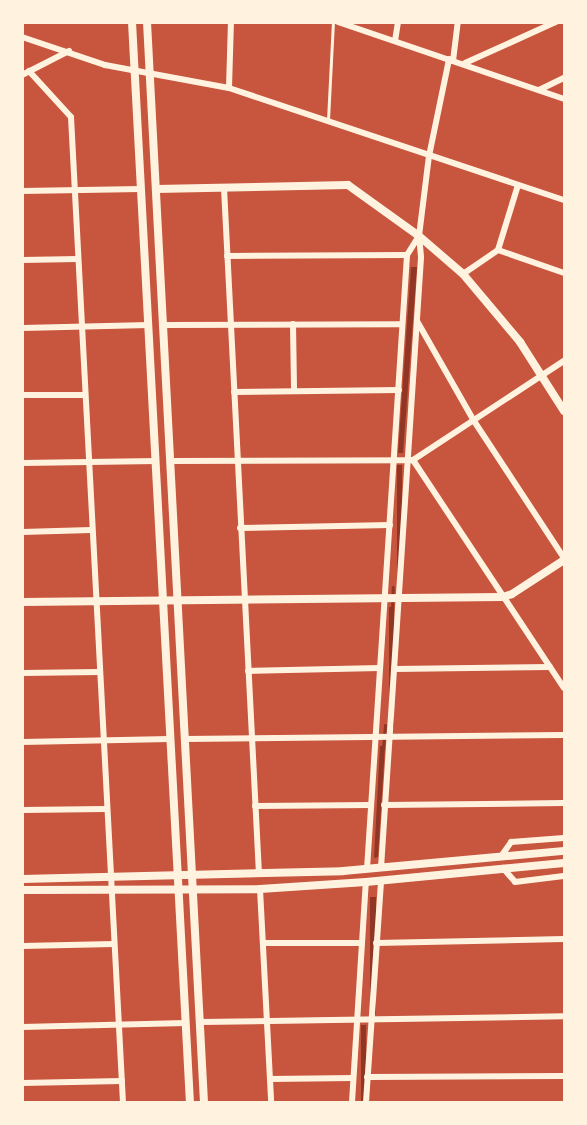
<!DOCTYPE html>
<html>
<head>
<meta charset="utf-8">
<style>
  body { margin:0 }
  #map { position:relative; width:587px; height:1125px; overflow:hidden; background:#c8553d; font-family:Figtree,sans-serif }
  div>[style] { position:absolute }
  .water>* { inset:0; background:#8f3625; transform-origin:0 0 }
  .stream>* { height:3px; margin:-1.5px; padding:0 1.5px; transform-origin:1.5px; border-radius:1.5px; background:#8f3625 }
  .service>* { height:3px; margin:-1.5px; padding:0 1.5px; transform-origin:1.5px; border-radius:1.5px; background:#fff3e0 }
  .minor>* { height:6px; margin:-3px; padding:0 3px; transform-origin:3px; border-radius:3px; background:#fff3e0 }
  .tertiary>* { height:8px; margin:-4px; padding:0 4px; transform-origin:4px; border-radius:4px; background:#fff3e0 }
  span { translate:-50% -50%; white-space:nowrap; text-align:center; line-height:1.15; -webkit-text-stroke:6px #fff3e0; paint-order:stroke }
  .frame { position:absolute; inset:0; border:24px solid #fff3e0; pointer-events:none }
</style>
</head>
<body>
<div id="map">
  <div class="water">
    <div style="clip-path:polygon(411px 267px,417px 267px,403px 453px,398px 453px)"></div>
    <div style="left:397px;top:465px;width:5px;height:125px"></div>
    <div style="left:389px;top:607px;width:5px;height:120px"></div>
    <div style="clip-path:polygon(380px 746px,385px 746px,378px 857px,374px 858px)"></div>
    <div style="left:370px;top:897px;width:6px;height:117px"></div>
    <div style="left:361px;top:1025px;width:5px;height:77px"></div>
  </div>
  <div class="stream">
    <div style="left:392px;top:610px;width:23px;rotate:-88deg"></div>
    <div style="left:383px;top:748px;width:23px;rotate:-85deg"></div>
  </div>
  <div class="service">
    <div style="left:328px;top:120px;width:98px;rotate:-87.1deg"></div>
  </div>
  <div class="minor">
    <div style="left:338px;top:22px;width:239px;rotate:18.8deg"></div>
    <div style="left:22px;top:37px;width:88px;rotate:18.6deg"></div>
    <div style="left:105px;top:65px;width:126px;rotate:10.5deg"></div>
    <div style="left:229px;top:88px;width:353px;rotate:18.5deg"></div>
    <div style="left:395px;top:41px;width:19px;rotate:-81deg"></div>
    <div style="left:453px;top:61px;width:39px;rotate:-83deg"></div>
    <div style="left:465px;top:63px;width:100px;rotate:-24.3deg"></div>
    <div style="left:29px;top:71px;width:62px;rotate:47.6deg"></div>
    <div style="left:71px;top:117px;width:986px;rotate:86.98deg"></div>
    <div style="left:22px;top:75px;width:53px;rotate:-27.1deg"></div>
    <div style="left:229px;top:88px;width:66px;rotate:-88.3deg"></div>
    <div style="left:539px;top:90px;width:28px;rotate:-26deg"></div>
    <div style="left:224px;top:188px;width:686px;rotate:87.08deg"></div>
    <div style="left:22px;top:191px;width:119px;rotate:-1deg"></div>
    <div style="left:498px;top:250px;width:70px;rotate:19.2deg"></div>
    <div style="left:227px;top:256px;width:180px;rotate:-0.3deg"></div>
    <div style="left:22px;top:260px;width:56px;rotate:-1deg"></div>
    <div style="left:463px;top:274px;width:42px;rotate:-34.4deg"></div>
    <div style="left:498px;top:250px;width:68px;rotate:-72.9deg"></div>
    <div style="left:417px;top:321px;width:115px;rotate:60.3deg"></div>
    <div style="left:474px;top:421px;width:164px;rotate:56.7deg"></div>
    <div style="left:293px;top:324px;width:67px;rotate:89.1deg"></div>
    <div style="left:163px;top:325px;width:239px;rotate:-0.2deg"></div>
    <div style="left:22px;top:328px;width:127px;rotate:-1.4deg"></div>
    <div style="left:234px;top:392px;width:165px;rotate:-0.7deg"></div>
    <div style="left:22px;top:395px;width:62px"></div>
    <div style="left:413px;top:460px;width:273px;rotate:56.5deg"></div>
    <div style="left:170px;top:461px;width:243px;rotate:-0.2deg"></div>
    <div style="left:413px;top:460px;width:181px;rotate:-33.3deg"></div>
    <div style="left:22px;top:463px;width:134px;rotate:-0.9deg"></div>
    <div style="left:240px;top:528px;width:150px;rotate:-1.1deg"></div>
    <div style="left:22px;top:532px;width:69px;rotate:-1.7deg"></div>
    <div style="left:394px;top:669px;width:156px;rotate:-0.7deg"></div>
    <div style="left:248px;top:671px;width:132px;rotate:-1.3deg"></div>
    <div style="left:22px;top:673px;width:77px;rotate:-0.7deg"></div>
    <div style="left:184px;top:739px;width:380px;rotate:-0.6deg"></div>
    <div style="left:22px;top:742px;width:148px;rotate:-1.2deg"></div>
    <div style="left:384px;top:805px;width:180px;rotate:-0.6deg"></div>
    <div style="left:255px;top:806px;width:116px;rotate:-0.5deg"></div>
    <div style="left:22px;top:810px;width:83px;rotate:-0.7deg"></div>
    <div style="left:502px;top:855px;width:16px;rotate:-55deg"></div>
    <div style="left:511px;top:842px;width:53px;rotate:-4.3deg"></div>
    <div style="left:381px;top:868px;width:612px;rotate:-86.25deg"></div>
    <div style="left:421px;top:257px;width:21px;rotate:-95deg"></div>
    <div style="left:419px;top:236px;width:81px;rotate:-82.9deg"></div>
    <div style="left:429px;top:156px;width:99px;rotate:-78.3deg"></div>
    <div style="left:503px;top:868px;width:18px;rotate:49deg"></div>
    <div style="left:515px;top:882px;width:49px;rotate:-7deg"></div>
    <div style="left:367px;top:869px;width:615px;rotate:-86.27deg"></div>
    <div style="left:407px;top:255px;width:22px;rotate:-58deg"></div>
    <div style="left:260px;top:889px;width:213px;rotate:87deg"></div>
    <div style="left:263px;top:943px;width:99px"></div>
    <div style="left:376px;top:943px;width:188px;rotate:-1.2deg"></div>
    <div style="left:22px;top:946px;width:92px;rotate:-1.2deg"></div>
    <div style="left:201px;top:1022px;width:363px;rotate:-0.9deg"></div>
    <div style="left:22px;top:1027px;width:164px;rotate:-1.4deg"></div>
    <div style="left:367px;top:1077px;width:197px;rotate:-0.3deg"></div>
    <div style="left:270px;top:1079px;width:83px;rotate:-0.7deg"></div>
    <div style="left:22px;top:1083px;width:100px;rotate:-1.1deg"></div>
    <div style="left:352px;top:1102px;width:220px;rotate:-86.4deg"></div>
    <div style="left:366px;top:1102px;width:222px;rotate:-86.1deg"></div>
  </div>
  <div class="tertiary">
    <div style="left:132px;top:22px;width:1082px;rotate:86.93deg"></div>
    <div style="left:147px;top:22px;width:1082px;rotate:86.98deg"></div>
    <div style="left:156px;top:189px;width:192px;rotate:-1.2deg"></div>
    <div style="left:348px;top:185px;width:87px;rotate:35.7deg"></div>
    <div style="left:419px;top:236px;width:58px;rotate:40.8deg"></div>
    <div style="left:463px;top:274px;width:89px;rotate:50deg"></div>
    <div style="left:520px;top:342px;width:82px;rotate:57.5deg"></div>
    <div style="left:22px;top:602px;width:481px;rotate:-0.6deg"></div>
    <div style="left:503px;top:597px;width:9px;rotate:-18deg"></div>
    <div style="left:512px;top:594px;width:62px;rotate:-33.2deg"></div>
    <div style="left:22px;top:879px;width:321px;rotate:-1.4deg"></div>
    <div style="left:343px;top:871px;width:222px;rotate:-5.2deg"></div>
    <div style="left:22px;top:890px;width:238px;rotate:-0.2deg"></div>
    <div style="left:260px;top:889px;width:106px;rotate:-3.8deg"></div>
    <div style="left:366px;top:882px;width:199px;rotate:-5.5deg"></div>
  </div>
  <div class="frame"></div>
</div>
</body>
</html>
